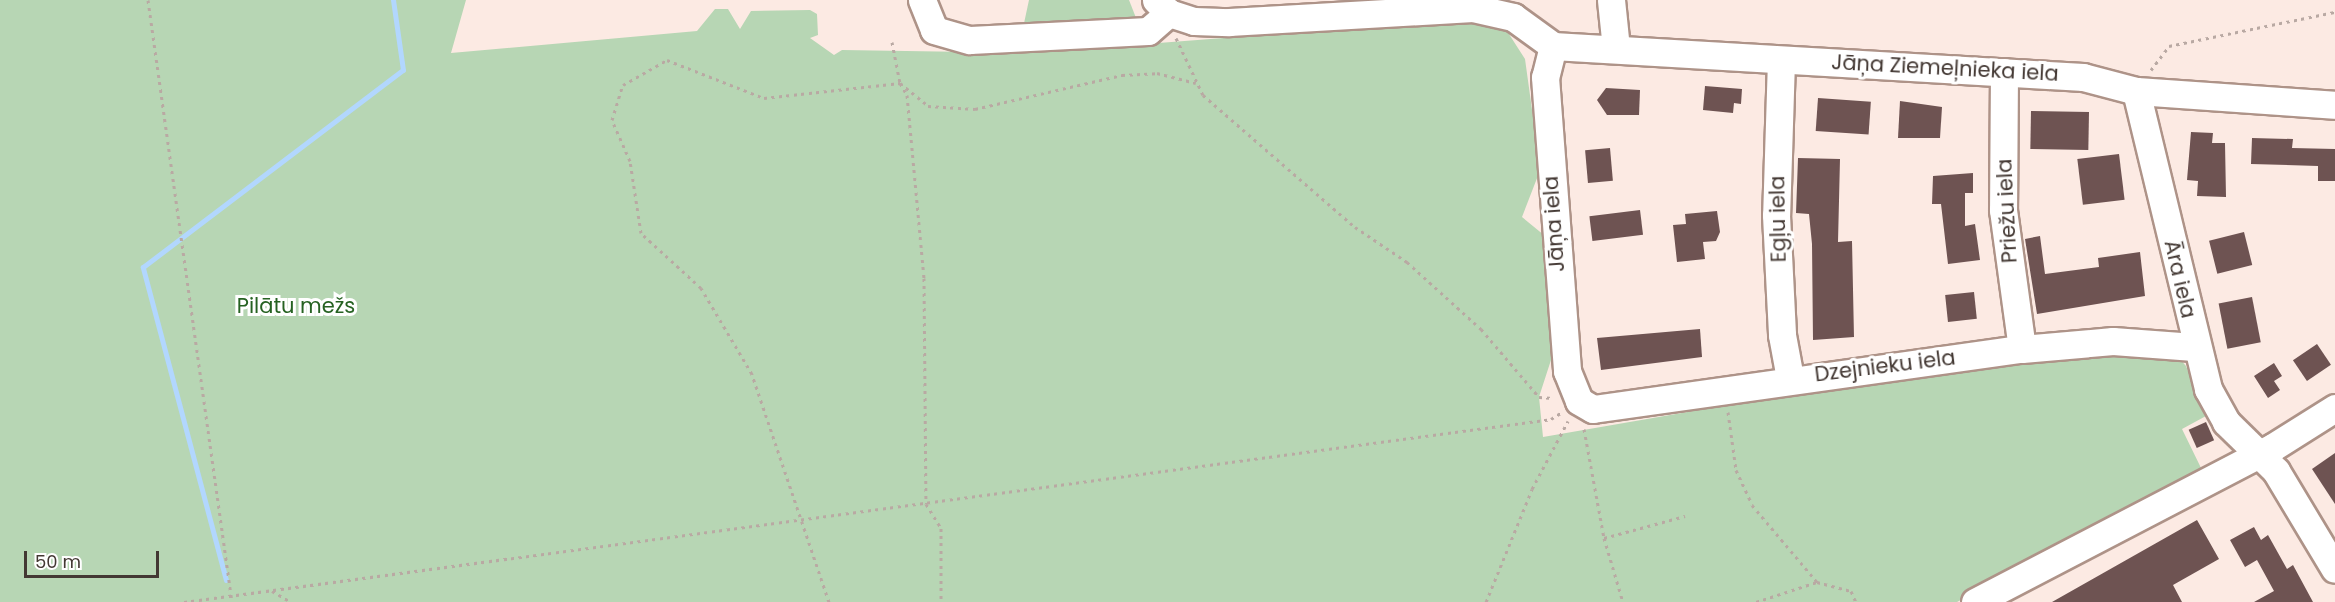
<!DOCTYPE html>
<html>
<head>
<meta charset="utf-8">
<style>
  body { margin:0 }
  #map { position:relative; width:2335px; height:602px; overflow:hidden; background:#fceae3; font-family:Poppins,sans-serif }
  div>[style] { position:absolute }
  .green>* { inset:0; background:#b7d6b4 }
  .stream>* { height:5px; margin:-2.5px; padding:0 2.5px; transform-origin:2.5px; border-radius:2.5px; background:#b2d7fe }
  .building>* { inset:0; background:#6e5352; transform-origin:0 0 }
  .path>* { height:3px; margin-top:-1.5px; transform-origin:0; background:repeating-linear-gradient(90deg,#b9a9a3 0 3px,transparent 0 7.5px) }
  .roads { filter:drop-shadow(2px 0 #ae9388) drop-shadow(-2px 0 #ae9388) drop-shadow(0 2px #ae9388) drop-shadow(0 -2px #ae9388) }
  .minor>* { height:27px; margin:-13.5px; padding:0 13.5px; transform-origin:13.5px; border-radius:13.5px; background:#fff }
  span { translate:-50% -50%; white-space:nowrap; text-align:center; line-height:1.15; -webkit-text-stroke:6px #fff; paint-order:stroke }
  .street-label { font-size:21px; color:#433833 }
  .park-label { font-size:21px; color:#266222 }
  .scale { position:absolute; left:24px; top:551px; width:135px; height:27px; box-sizing:border-box; border:3px solid #433833; border-top:0; padding-left:8px; font-size:18px; line-height:21px; white-space:nowrap; color:#433833; -webkit-text-stroke:4px #fff; paint-order:stroke }
</style>
</head>
<body>
<div id="map">
  <div class="green">
    <div style="clip-path:polygon(0 0,466px 0,451px 53px,697px 31px,715px 9px,728px 9px,740px 29px,751px 11px,810px 10px,817px 14px,818px 35px,810px 38px,834px 55px,842px 50px,1029px 53px,1498px 17px,1525px 59px,1534px 124px,1546px 155px,1522px 217px,1550px 240px,1562px 326px,1539px 397px,1543px 437px,2006px 357px,2062px 359px,2119px 344px,2172px 350px,2186px 366px,2206px 416px,2182px 429px,2202px 470px,1957px 602px,0 602px)"></div>
    <div style="clip-path:polygon(1029px 0,1129px 0,1138px 23px,1023px 28px)"></div>
  </div>
  <div class="stream">
    <div style="left:226px;top:580px;width:324px;rotate:-104.9deg"></div>
    <div style="left:143px;top:267px;width:326px;rotate:-37.2deg"></div>
    <div style="left:403px;top:70px;width:71px;rotate:-98.1deg"></div>
  </div>
  <div class="building">
    <div style="clip-path:polygon(1705px 86px,1742px 89px,1741px 104px,1734px 103px,1733px 113px,1703px 110px)"></div>
    <div style="clip-path:polygon(1606px 88px,1640px 90px,1639px 115px,1607px 115px,1597px 100px)"></div>
    <div style="left:1818px;top:98px;width:53px;height:33px;rotate:4deg"></div>
    <div style="clip-path:polygon(1900px 101px,1942px 107px,1940px 138px,1898px 138px)"></div>
    <div style="left:2031px;top:111px;width:58px;height:38px;rotate:1deg"></div>
    <div style="clip-path:polygon(2191px 132px,2213px 133px,2212px 143px,2225px 143px,2226px 197px,2197px 196px,2198px 181px,2187px 180px)"></div>
    <div style="clip-path:polygon(2252px 138px,2293px 139px,2292px 148px,2335px 149px,2335px 181px,2318px 181px,2318px 166px,2251px 164px)"></div>
    <div style="left:1610px;top:148px;width:33px;height:25px;rotate:85deg"></div>
    <div style="left:2119px;top:154px;width:46px;height:42px;rotate:83deg"></div>
    <div style="clip-path:polygon(1798px 158px,1840px 159px,1838px 242px,1852px 241px,1854px 337px,1813px 340px,1812px 244px,1809px 214px,1796px 213px)"></div>
    <div style="clip-path:polygon(1973px 173px,1973px 193px,1965px 193px,1965px 226px,1975px 224px,1980px 260px,1948px 264px,1941px 204px,1932px 204px,1933px 176px)"></div>
    <div style="left:1640px;top:210px;width:25px;height:51px;rotate:83deg"></div>
    <div style="clip-path:polygon(1717px 211px,1720px 232px,1716px 241px,1703px 242px,1705px 259px,1677px 262px,1673px 225px,1686px 224px,1685px 214px)"></div>
    <div style="left:2244px;top:232px;width:34px;height:36px;rotate:76deg"></div>
    <div style="clip-path:polygon(2040px 236px,2045px 274px,2099px 267px,2098px 258px,2140px 252px,2145px 296px,2037px 314px,2025px 239px)"></div>
    <div style="left:1974px;top:292px;width:27px;height:29px;rotate:84deg"></div>
    <div style="left:2252px;top:297px;width:46px;height:34px;rotate:79deg"></div>
    <div style="clip-path:polygon(1700px 329px,1702px 357px,1601px 370px,1597px 338px)"></div>
    <div style="left:2317px;top:344px;width:25px;height:29px;rotate:56deg"></div>
    <div style="clip-path:polygon(2274px 363px,2282px 376px,2274px 381px,2280px 390px,2268px 398px,2254px 376px)"></div>
    <div style="left:2206px;top:422px;width:20px;height:19px;rotate:66deg"></div>
    <div style="clip-path:polygon(2335px 453px,2335px 504px,2312px 469px)"></div>
    <div style="clip-path:polygon(2197px 520px,2219px 559px,2173px 585px,2182px 602px,2052px 602px)"></div>
    <div style="clip-path:polygon(2254px 527px,2261px 540px,2268px 535px,2287px 569px,2293px 565px,2313px 602px,2254px 602px,2274px 591px,2257px 560px,2245px 567px,2230px 540px)"></div>
  </div>
  <div class="path">
    <div style="left:148px;top:0;width:608px;rotate:82.06deg"></div>
    <div style="left:1176px;top:38px;width:63px;rotate:64.7deg"></div>
    <div style="left:1203px;top:95px;width:201px;rotate:41deg"></div>
    <div style="left:1355px;top:227px;width:63px;rotate:33.9deg"></div>
    <div style="left:1407px;top:262px;width:100px;rotate:42.2deg"></div>
    <div style="left:1481px;top:329px;width:89px;rotate:49.5deg"></div>
    <div style="left:1539px;top:397px;width:14px;rotate:4deg"></div>
    <div style="left:892px;top:42px;width:42px;rotate:79deg"></div>
    <div style="left:900px;top:83px;width:36px;rotate:39deg"></div>
    <div style="left:928px;top:106px;width:47px;rotate:3.7deg"></div>
    <div style="left:975px;top:109px;width:151px;rotate:-13deg"></div>
    <div style="left:1122px;top:75px;width:35px;rotate:-3deg"></div>
    <div style="left:1157px;top:73px;width:40px;rotate:14.4deg"></div>
    <div style="left:2151px;top:70px;width:30px;rotate:-53deg"></div>
    <div style="left:2169px;top:46px;width:169px;rotate:-11.6deg"></div>
    <div style="left:1728px;top:412px;width:59px;rotate:82.1deg"></div>
    <div style="left:1736px;top:470px;width:38px;rotate:65deg"></div>
    <div style="left:1752px;top:505px;width:101px;rotate:49.8deg"></div>
    <div style="left:1817px;top:582px;width:35px;rotate:15deg"></div>
    <div style="left:1851px;top:591px;width:12px;rotate:66deg"></div>
    <div style="left:1584px;top:429px;width:111px;rotate:79.6deg"></div>
    <div style="left:1604px;top:538px;width:67px;rotate:73.5deg"></div>
    <div style="left:1604px;top:538px;width:84px;rotate:-15.2deg"></div>
    <div style="left:272px;top:591px;width:22px;rotate:30deg"></div>
    <div style="left:184px;top:602px;width:1379px;rotate:-7.62deg"></div>
    <div style="left:1551px;top:419px;width:13px;rotate:-32deg"></div>
    <div style="left:829px;top:602px;width:241px;rotate:-108.7deg"></div>
    <div style="left:752px;top:374px;width:100px;rotate:-120.7deg"></div>
    <div style="left:701px;top:288px;width:81px;rotate:-137.5deg"></div>
    <div style="left:641px;top:233px;width:73px;rotate:-98.7deg"></div>
    <div style="left:630px;top:161px;width:45px;rotate:-113.7deg"></div>
    <div style="left:612px;top:120px;width:37px;rotate:-73deg"></div>
    <div style="left:623px;top:85px;width:51px;rotate:-29.6deg"></div>
    <div style="left:667px;top:60px;width:104px;rotate:21.4deg"></div>
    <div style="left:764px;top:98px;width:137px;rotate:-6.3deg"></div>
    <div style="left:900px;top:83px;width:14px;rotate:60deg"></div>
    <div style="left:907px;top:95px;width:184px;rotate:84.7deg"></div>
    <div style="left:924px;top:278px;width:226px;rotate:89.5deg"></div>
    <div style="left:926px;top:504px;width:28px;rotate:58deg"></div>
    <div style="left:941px;top:528px;width:74px;rotate:90deg"></div>
    <div style="left:1486px;top:602px;width:122px;rotate:-67.8deg"></div>
    <div style="left:1532px;top:489px;width:77px;rotate:-62.1deg"></div>
    <div style="left:1756px;top:602px;width:64px;rotate:-18.2deg"></div>
  </div>
  <div class="roads">
    <div class="minor">
      <div style="left:922px;top:0;width:32px;rotate:68deg"></div>
      <div style="left:934px;top:30px;width:37px;rotate:16deg"></div>
      <div style="left:970px;top:40px;width:178px;rotate:-2.9deg"></div>
      <div style="left:1148px;top:31px;width:28px;rotate:-41deg"></div>
      <div style="left:1156px;top:0;width:18px;rotate:45deg"></div>
      <div style="left:1169px;top:13px;width:26px;rotate:18deg"></div>
      <div style="left:1194px;top:21px;width:35px;rotate:2deg"></div>
      <div style="left:1229px;top:22px;width:244px;rotate:-3.3deg"></div>
      <div style="left:1473px;top:8px;width:41px;rotate:12.7deg"></div>
      <div style="left:1513px;top:17px;width:49px;rotate:35.9deg"></div>
      <div style="left:1611px;top:0;width:48px;rotate:84.1deg"></div>
      <div style="left:1553px;top:46px;width:32px;rotate:104deg"></div>
      <div style="left:1545px;top:77px;width:295px;rotate:85.7deg"></div>
      <div style="left:1567px;top:371px;width:32px;rotate:68deg"></div>
      <div style="left:1579px;top:401px;width:16px;rotate:30deg"></div>
      <div style="left:1593px;top:409px;width:433px;rotate:-8deg"></div>
      <div style="left:2022px;top:349px;width:91px;rotate:-5deg"></div>
      <div style="left:2113px;top:341px;width:81px;rotate:4.2deg"></div>
      <div style="left:1553px;top:46px;width:531px;rotate:3.35deg"></div>
      <div style="left:2083px;top:77px;width:55px;rotate:14.8deg"></div>
      <div style="left:2136px;top:91px;width:199px;rotate:4deg"></div>
      <div style="left:1781px;top:60px;width:155px;rotate:91.8deg"></div>
      <div style="left:1776px;top:215px;width:120px;rotate:87.1deg"></div>
      <div style="left:1782px;top:335px;width:44px;rotate:79.5deg"></div>
      <div style="left:2004px;top:72px;width:138px;rotate:90.4deg"></div>
      <div style="left:2003px;top:210px;width:140px;rotate:82.2deg"></div>
      <div style="left:2136px;top:91px;width:307px;rotate:76.4deg"></div>
      <div style="left:2208px;top:389px;width:38px;rotate:61deg"></div>
      <div style="left:2226px;top:422px;width:70px;rotate:44.4deg"></div>
      <div style="left:2276px;top:471px;width:114px;rotate:59deg"></div>
      <div style="left:1975px;top:602px;width:336px;rotate:-27.5deg"></div>
      <div style="left:2273px;top:447px;width:73px;rotate:-32.2deg"></div>
    </div>
  </div>
  <div class="street-label">
    <span style="left:1945px;top:68px;rotate:3deg">Jāņa Ziemeļnieka iela</span>
    <span style="left:2007px;top:211px;rotate:-93deg">Priežu iela</span>
    <span style="left:1778px;top:219px;rotate:-91deg">Egļu iela</span>
    <span style="left:1554px;top:224px;rotate:-94deg">Jāņa iela</span>
    <span style="left:2180px;top:279px;rotate:77deg">Āra iela</span>
    <span style="left:1885px;top:366px;rotate:-7deg">Dzejnieku iela</span>
  </div>
  <div class="park-label">
    <span style="left:296px;top:306px">Pilātu mežs</span>
  </div>
  <div class="scale">50 m</div>
</div>
</body>
</html>
